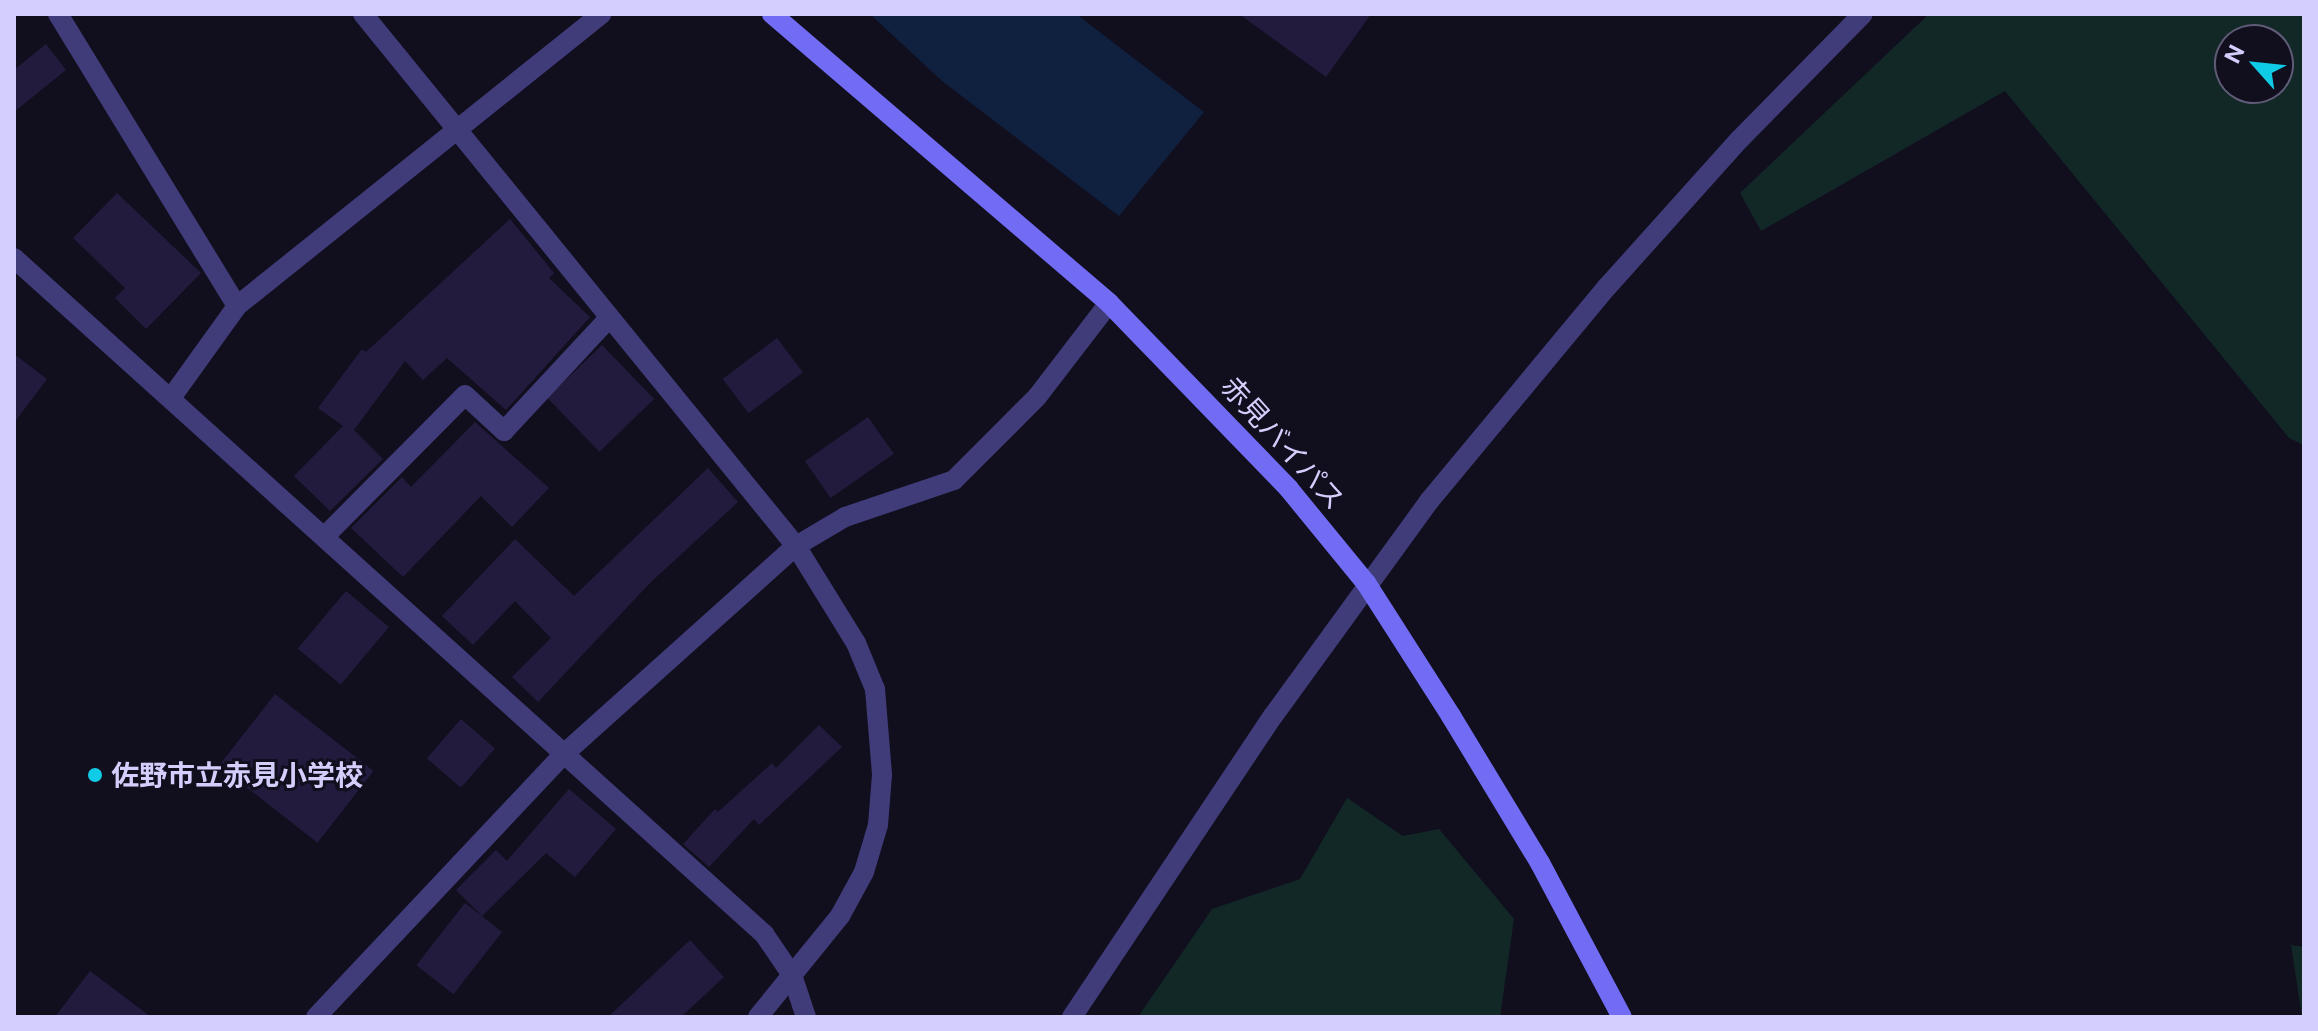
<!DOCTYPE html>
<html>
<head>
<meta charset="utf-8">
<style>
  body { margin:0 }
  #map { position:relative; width:2318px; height:1031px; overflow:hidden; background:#110e1e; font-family:"Public Sans","Noto Sans JP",sans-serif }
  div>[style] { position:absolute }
  .green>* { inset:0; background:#112827 }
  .water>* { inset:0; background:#102140 }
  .building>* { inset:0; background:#231b3e; transform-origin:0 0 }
  .minor>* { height:20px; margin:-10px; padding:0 10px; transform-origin:10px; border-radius:10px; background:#403c7a }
  .tertiary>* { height:20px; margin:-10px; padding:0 10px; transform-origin:10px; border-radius:10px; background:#403c7a }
  .secondary>* { height:20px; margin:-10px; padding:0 10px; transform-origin:10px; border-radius:10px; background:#726cf5 }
  .dots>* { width:22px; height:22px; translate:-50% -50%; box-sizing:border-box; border:4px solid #110e1e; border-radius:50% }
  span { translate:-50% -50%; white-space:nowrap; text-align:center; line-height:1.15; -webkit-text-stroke:6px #110e1e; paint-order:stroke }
  .street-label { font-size:28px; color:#d4cefc }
  .poi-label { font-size:28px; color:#d4cefc; font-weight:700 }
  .left { translate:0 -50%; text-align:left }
  .frame { position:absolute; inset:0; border:16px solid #d4cefc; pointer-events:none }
  .north { position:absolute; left:2214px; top:24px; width:80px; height:80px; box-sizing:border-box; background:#110e1e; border:2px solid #5f5b77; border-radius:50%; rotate:297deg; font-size:22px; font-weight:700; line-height:32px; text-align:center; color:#d4cefc }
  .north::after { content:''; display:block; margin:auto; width:28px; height:36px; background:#10cbe5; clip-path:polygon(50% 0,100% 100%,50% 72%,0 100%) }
</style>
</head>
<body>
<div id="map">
  <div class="green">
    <div style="clip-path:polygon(evenodd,1929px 14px,2304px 14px,2304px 445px,2289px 438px,2005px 91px,1761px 231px,1740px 193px,1929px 14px,2230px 40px,2278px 40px,2278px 88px,2230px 88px,2230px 40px)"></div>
    <div style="clip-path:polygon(1347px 798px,1403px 836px,1439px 829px,1514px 919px,1500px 1017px,1138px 1017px,1212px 909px,1300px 879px)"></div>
    <div style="clip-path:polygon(2291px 945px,2304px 947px,2304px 1017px,2302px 1017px)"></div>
  </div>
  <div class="water">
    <div style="clip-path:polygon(870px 14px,1076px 14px,1204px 112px,1119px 216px,942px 81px)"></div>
  </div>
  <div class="building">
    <div style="clip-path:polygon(1239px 14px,1371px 14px,1326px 77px)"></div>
    <div style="clip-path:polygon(46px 44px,66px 70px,14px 112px,14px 70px)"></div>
    <div style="clip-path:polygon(117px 193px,201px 273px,146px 329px,115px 298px,125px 288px,73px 238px)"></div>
    <div style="clip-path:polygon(510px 219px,554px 273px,549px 278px,590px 317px,506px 410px,447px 358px,423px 380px,405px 361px,354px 430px,383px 459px,330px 511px,294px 476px,343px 426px,318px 408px,362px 349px,366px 352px)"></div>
    <div style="left:777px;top:338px;width:43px;height:68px;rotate:53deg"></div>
    <div style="left:602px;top:345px;width:75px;height:76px;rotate:46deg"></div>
    <div style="clip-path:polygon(14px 354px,47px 379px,14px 423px)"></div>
    <div style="left:868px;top:417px;width:45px;height:77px;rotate:55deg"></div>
    <div style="clip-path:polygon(475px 422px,549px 488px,512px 527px,481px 496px,403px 577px,351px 528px,402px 477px,411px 487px)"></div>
    <div style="clip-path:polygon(708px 468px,738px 502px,650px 583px,538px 702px,512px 677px,551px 638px,515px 601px,473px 645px,442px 616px,515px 539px,574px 596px)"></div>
    <div style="left:346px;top:591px;width:56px;height:75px;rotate:40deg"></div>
    <div style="left:275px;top:694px;width:125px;height:91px;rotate:38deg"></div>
    <div style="left:461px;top:719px;width:45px;height:52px;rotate:41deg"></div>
    <div style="clip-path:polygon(819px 725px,842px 747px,759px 825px,754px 819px,709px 867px,683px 844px,715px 809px,718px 812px,772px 763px,776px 768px)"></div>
    <div style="clip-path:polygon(569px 789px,616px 829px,575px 877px,546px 853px,482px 916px,456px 890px,496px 850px,507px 861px)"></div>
    <div style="left:465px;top:903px;width:47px;height:79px;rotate:38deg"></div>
    <div style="clip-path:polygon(690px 940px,724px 977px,681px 1017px,608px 1017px)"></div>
    <div style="clip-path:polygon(90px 971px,151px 1017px,55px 1017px)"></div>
  </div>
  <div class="minor">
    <div style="left:58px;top:14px;width:342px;rotate:58.5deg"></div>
    <div style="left:363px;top:14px;width:686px;rotate:50.86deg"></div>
    <div style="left:796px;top:546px;width:114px;rotate:58.3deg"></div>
    <div style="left:856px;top:643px;width:50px;rotate:67.6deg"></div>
    <div style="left:875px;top:689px;width:86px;rotate:85.3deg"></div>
    <div style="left:882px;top:775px;width:50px;rotate:94.6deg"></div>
    <div style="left:878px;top:825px;width:49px;rotate:106.6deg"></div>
    <div style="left:864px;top:872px;width:50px;rotate:118.6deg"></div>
    <div style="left:840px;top:916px;width:130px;rotate:129.1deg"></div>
    <div style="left:171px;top:398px;width:113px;rotate:-54.3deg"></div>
    <div style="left:237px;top:306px;width:467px;rotate:-38.7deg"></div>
    <div style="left:326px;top:535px;width:197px;rotate:-45.2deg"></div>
    <div style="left:465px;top:395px;width:53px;rotate:42.7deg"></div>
    <div style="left:504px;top:431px;width:154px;rotate:-47.1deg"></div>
    <div style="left:316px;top:1017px;width:363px;rotate:-46.7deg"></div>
    <div style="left:565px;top:753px;width:310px;rotate:-41.9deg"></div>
    <div style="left:796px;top:546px;width:57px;rotate:-30.6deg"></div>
    <div style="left:845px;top:517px;width:115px;rotate:-18.7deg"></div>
    <div style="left:954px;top:480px;width:117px;rotate:-45deg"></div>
    <div style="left:1037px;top:397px;width:118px;rotate:-52.5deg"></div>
  </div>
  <div class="tertiary">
    <div style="left:14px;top:258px;width:1010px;rotate:42.03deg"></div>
    <div style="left:764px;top:934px;width:50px;rotate:55.7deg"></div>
    <div style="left:792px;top:975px;width:44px;rotate:71.6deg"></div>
    <div style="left:1072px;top:1017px;width:362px;rotate:-56.3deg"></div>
    <div style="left:1273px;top:716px;width:267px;rotate:-54deg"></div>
    <div style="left:1430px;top:500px;width:277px;rotate:-50.3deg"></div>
    <div style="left:1607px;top:287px;width:199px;rotate:-48.1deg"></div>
    <div style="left:1740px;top:139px;width:175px;rotate:-45.5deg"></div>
  </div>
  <div class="secondary">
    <div style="left:772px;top:14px;width:444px;rotate:40.6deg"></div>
    <div style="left:1109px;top:303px;width:259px;rotate:45.9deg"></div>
    <div style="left:1289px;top:489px;width:122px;rotate:50.7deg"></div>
    <div style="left:1366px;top:583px;width:158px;rotate:57.4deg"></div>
    <div style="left:1451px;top:716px;width:172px;rotate:58.8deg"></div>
    <div style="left:1540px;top:863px;width:174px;rotate:62deg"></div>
  </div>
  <div class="dots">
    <div style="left:95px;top:775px;background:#10cbe5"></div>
  </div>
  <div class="street-label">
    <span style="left:1283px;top:443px;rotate:48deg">赤見バイパス</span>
  </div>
  <div class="poi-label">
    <span class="left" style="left:111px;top:775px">佐野市立赤見小学校</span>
  </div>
  <div class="frame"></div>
  <div class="north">N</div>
</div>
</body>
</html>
